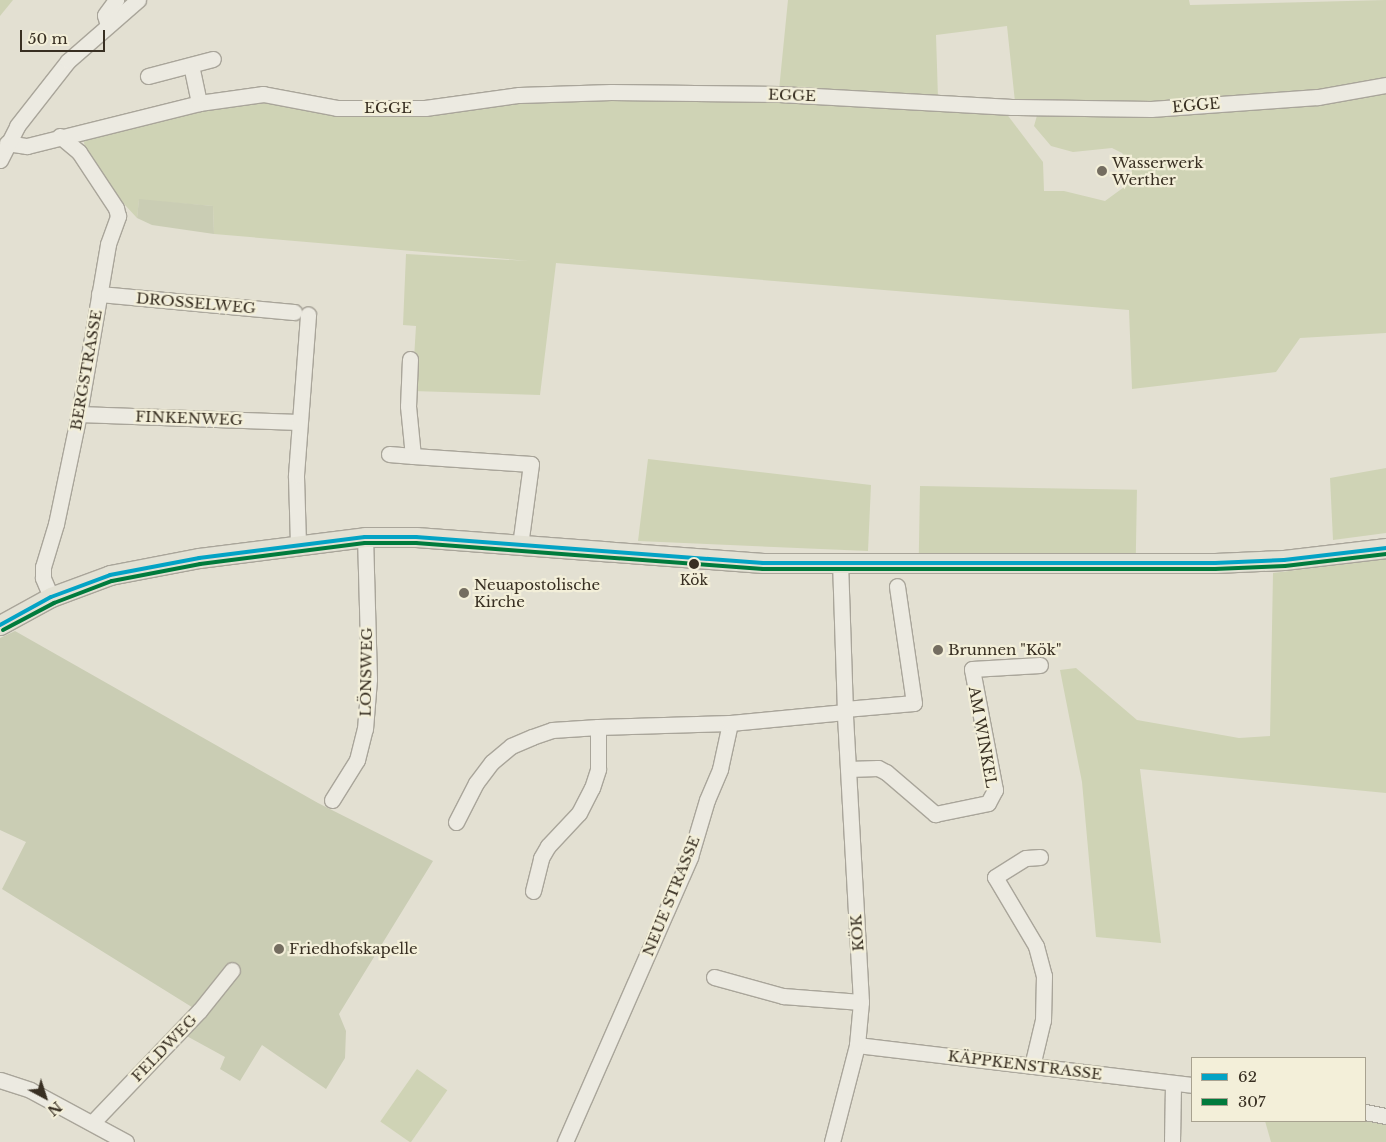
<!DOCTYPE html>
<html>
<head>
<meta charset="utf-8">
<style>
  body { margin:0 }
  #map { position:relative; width:1386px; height:1142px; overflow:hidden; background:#e3e0d2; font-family:"Libre Baskerville",serif }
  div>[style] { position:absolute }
  .green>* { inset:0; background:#cfd3b5; transform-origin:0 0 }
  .cemetery>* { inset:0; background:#cacdb4 }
  .roads { filter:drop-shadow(1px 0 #a9a59a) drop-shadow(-1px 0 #a9a59a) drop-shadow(0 1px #a9a59a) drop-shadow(0 -1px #a9a59a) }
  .minor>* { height:15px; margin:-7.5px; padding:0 7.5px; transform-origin:7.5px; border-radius:7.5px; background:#eceae1 }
  .major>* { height:19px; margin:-9.5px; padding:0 9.5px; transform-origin:9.5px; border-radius:9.5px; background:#e3e1d4 }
  .bus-1>* { height:4px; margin:-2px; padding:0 2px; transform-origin:2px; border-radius:2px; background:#03a3c5 }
  .bus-2>* { height:4px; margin:-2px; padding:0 2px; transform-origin:2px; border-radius:2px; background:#007b3d }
  .dots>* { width:14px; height:14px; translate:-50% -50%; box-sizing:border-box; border:2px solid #f3efd9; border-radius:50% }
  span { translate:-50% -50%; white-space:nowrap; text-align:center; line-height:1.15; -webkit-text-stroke:4.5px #f3efd9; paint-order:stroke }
  .bus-label { font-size:14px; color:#382f22 }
  .street-label { font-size:15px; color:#382f22 }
  .poi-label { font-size:15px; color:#382f22 }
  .left { translate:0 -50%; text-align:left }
  .legend { position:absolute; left:1191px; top:1057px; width:175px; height:65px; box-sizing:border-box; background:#f3efd9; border:1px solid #a8a290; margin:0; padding:6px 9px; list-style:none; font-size:15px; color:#382f22 }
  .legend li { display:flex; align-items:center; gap:10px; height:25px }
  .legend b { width:25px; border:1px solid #a8a290 }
  .north { position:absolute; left:20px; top:1072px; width:50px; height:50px; -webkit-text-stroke:4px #f3efd9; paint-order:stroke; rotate:140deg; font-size:14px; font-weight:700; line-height:20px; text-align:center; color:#382f22 }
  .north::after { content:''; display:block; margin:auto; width:18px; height:22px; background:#382f22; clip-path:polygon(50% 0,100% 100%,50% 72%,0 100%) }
  .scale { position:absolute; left:20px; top:30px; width:85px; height:22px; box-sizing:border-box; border:2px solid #382f22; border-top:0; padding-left:6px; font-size:15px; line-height:18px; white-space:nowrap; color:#382f22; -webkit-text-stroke:4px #f3efd9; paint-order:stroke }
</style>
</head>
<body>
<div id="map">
  <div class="green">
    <div style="clip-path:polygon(0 0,13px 0,0 16px)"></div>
    <div style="clip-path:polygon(788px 0,1189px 0,1190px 5px,1386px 0,1386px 80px,1317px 92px,1152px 104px,1015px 102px,1007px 26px,936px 35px,938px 98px,779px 90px)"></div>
    <div style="clip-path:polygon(1386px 90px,1386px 333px,1300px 338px,1276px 372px,1132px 389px,1129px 310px,556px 263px,540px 395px,412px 391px,416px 326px,403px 325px,406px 254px,529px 261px,214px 234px,213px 206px,139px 200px,137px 218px,101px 179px,85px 154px,84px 141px,98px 131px,261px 99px,335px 112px,611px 97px,778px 99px,1006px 113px,1043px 162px,1044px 191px,1064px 191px,1105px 201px,1131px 182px,1132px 166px,1122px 153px,1112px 148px,1073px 152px,1051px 146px,1034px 126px,1038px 112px)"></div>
    <div style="clip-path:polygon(648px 459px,871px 485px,868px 551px,638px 541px)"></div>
    <div style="clip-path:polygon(1386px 468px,1386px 533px,1333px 540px,1330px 478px)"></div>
    <div style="left:920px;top:486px;width:217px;height:67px;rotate:1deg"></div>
    <div style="clip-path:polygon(1386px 559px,1386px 793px,1140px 769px,1161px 943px,1096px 937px,1082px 782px,1060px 670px,1076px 668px,1137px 720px,1239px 738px,1270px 736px,1273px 573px)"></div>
    <div style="left:417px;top:1069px;width:37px;height:64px;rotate:35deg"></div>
    <div style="clip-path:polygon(1365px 1119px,1386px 1123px,1386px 1142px,1271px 1142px,1265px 1121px)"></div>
  </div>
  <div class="cemetery">
    <div style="clip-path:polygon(139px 199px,213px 206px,214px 234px,152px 225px,137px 218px)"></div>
    <div style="clip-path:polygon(15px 631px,318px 803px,433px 861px,339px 1014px,346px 1031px,345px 1058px,326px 1089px,262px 1045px,240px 1081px,220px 1069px,225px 1057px,183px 1034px,195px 1009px,2px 889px,26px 842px,0 830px,0 638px)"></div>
  </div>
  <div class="roads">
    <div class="minor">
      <div style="left:108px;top:25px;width:10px;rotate:-107deg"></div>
      <div style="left:105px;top:15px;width:19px;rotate:-54deg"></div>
      <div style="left:191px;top:65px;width:39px;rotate:78deg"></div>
      <div style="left:148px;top:76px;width:67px;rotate:-14.7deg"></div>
      <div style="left:7px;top:143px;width:20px;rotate:9deg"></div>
      <div style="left:27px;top:146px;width:177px;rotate:-14deg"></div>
      <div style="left:199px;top:103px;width:65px;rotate:-8deg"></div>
      <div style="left:263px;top:94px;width:75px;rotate:10.7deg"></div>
      <div style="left:337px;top:108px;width:88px"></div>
      <div style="left:425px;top:108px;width:95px;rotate:-7.9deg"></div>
      <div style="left:519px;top:95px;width:92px;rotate:-1.9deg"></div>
      <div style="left:611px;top:92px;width:168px;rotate:0.7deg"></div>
      <div style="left:779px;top:94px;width:233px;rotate:3.2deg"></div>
      <div style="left:1012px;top:107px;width:139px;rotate:0.8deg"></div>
      <div style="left:1151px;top:109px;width:167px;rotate:-4.1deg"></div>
      <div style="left:1318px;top:97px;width:69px;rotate:-10deg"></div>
      <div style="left:0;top:160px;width:38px;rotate:-63deg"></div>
      <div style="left:17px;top:126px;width:83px;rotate:-51.9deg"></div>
      <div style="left:68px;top:61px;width:93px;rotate:-41.1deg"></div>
      <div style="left:99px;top:294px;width:196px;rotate:5.3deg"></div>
      <div style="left:410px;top:359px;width:47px;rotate:92.4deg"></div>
      <div style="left:408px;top:406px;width:50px;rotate:84.3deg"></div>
      <div style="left:413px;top:456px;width:118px;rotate:3.9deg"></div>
      <div style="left:531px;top:464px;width:82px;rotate:97.7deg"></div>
      <div style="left:79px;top:414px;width:219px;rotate:2.1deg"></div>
      <div style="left:389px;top:454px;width:24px;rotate:5deg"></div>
      <div style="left:298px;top:544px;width:69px;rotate:-91.7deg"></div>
      <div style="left:296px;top:475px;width:161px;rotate:-85.7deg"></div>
      <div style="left:51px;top:597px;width:21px;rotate:-113deg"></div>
      <div style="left:43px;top:578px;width:11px;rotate:-90deg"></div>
      <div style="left:43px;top:567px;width:45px;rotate:-73.2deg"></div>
      <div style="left:56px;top:524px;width:112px;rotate:-78.2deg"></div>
      <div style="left:79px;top:414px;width:172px;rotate:-80.3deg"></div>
      <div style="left:108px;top:244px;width:30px;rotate:-70deg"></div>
      <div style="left:118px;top:216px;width:8px;rotate:-104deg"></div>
      <div style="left:116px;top:208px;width:67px;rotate:-123.5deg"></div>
      <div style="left:79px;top:152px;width:25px;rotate:-140deg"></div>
      <div style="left:845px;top:709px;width:69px;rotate:-5deg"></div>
      <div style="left:914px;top:703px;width:118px;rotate:-98.3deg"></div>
      <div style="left:848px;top:769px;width:30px;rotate:-2deg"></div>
      <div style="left:878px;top:768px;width:9px;rotate:27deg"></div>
      <div style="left:886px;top:772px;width:65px;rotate:40.6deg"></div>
      <div style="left:935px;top:814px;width:54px;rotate:-11.7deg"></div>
      <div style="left:988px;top:803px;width:15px;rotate:-62deg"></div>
      <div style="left:995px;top:790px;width:123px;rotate:-100.8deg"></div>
      <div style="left:972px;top:669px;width:68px;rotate:-3.4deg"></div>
      <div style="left:332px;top:800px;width:47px;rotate:-58deg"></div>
      <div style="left:357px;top:760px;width:32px;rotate:-76deg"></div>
      <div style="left:365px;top:729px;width:50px;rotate:-85.4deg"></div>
      <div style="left:369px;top:679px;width:142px;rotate:-91.6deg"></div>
      <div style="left:456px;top:822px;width:44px;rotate:-62.9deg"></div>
      <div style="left:476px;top:783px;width:26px;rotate:-53deg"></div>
      <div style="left:492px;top:762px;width:25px;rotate:-40deg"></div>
      <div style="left:511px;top:746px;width:23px;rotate:-23deg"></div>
      <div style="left:532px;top:737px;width:21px;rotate:-19deg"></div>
      <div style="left:552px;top:730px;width:46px;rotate:-3.7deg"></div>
      <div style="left:598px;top:727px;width:132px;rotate:-1.7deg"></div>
      <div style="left:533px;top:891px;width:34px;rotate:-76deg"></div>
      <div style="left:541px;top:858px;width:14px;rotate:-60deg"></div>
      <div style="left:548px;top:846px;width:45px;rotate:-46.8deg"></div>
      <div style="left:579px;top:813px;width:28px;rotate:-63deg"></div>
      <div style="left:592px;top:788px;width:20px;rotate:-72deg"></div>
      <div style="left:598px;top:769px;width:42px;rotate:-90deg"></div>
      <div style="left:714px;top:977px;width:72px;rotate:15.4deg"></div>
      <div style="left:783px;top:996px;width:78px;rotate:4.4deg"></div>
      <div style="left:857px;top:1045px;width:337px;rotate:6.8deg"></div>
      <div style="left:1032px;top:1066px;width:47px;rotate:-76.6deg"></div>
      <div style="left:1043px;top:1020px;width:44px;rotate:-88.7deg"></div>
      <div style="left:1044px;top:976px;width:31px;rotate:-105deg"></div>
      <div style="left:1036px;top:946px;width:80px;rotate:-120.7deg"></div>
      <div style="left:995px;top:877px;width:36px;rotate:-32deg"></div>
      <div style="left:1026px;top:858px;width:14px;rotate:-4deg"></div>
      <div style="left:0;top:1080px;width:32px;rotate:18deg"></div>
      <div style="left:30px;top:1090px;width:109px;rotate:28.4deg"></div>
      <div style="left:1365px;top:1112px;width:21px;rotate:11deg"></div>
      <div style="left:92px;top:1123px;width:156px;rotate:-46.3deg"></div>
      <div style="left:200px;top:1010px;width:51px;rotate:-51.3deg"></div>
      <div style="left:565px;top:1142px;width:311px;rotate:-66.3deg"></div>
      <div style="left:690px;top:857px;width:59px;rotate:-73.4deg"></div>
      <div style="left:707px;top:800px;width:34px;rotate:-67deg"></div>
      <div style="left:720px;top:769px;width:47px;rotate:-77.7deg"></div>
      <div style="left:730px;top:723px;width:116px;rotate:-5.5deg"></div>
      <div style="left:832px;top:1142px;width:100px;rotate:-75.5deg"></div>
      <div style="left:857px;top:1045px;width:43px;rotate:-84.7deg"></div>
      <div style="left:861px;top:1002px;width:290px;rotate:-93.2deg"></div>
      <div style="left:845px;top:712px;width:148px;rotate:-91.9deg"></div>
      <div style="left:1172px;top:1142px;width:59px;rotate:-89deg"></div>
    </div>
    <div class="major">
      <div style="left:0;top:625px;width:58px;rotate:-28.8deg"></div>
      <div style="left:51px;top:597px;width:63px;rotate:-20.4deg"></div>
      <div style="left:110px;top:575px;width:91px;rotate:-10.8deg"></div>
      <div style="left:199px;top:558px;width:167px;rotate:-7.2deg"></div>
      <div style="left:365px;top:537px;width:51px"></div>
      <div style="left:416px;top:537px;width:348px;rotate:4.3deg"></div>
      <div style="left:763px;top:563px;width:452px"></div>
      <div style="left:1215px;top:563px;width:69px;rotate:-2.5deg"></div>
      <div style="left:1284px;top:560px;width:103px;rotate:-6.7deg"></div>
    </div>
  </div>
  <div class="bus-1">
    <div style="left:0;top:625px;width:58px;rotate:-28.8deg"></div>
    <div style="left:51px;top:597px;width:63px;rotate:-20.4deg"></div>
    <div style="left:110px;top:575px;width:91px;rotate:-10.8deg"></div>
    <div style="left:199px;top:558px;width:167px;rotate:-7.2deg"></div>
    <div style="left:365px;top:537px;width:51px"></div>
    <div style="left:416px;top:537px;width:348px;rotate:4.3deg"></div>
    <div style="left:763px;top:563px;width:452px"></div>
    <div style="left:1215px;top:563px;width:69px;rotate:-2.5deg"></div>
    <div style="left:1284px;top:560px;width:103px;rotate:-6.7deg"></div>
  </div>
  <div class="bus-2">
    <div style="left:3px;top:630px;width:58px;rotate:-27.9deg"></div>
    <div style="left:54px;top:603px;width:62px;rotate:-20.8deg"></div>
    <div style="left:112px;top:581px;width:90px;rotate:-10.9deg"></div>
    <div style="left:200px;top:564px;width:166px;rotate:-7.3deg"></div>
    <div style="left:365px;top:543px;width:51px"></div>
    <div style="left:416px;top:543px;width:348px;rotate:4.3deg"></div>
    <div style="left:763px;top:569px;width:452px"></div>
    <div style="left:1215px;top:569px;width:70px;rotate:-2.5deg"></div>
    <div style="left:1285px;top:566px;width:102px;rotate:-6.8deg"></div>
  </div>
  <div class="dots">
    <div style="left:1102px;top:171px;background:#746d60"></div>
    <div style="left:694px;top:564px;background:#382f22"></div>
    <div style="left:464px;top:593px;background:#746d60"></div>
    <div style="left:938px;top:650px;background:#746d60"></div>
    <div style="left:279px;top:949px;background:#746d60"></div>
  </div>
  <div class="bus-label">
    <span style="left:694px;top:580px">Kök</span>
  </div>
  <div class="street-label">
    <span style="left:792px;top:95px;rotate:2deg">EGGE</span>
    <span style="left:1196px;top:105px;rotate:-5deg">EGGE</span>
    <span style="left:388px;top:108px">EGGE</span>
    <span style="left:196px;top:303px;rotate:5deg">DROSSELWEG</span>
    <span style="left:86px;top:370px;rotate:-80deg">BERGSTRASSE</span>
    <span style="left:189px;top:418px;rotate:2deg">FINKENWEG</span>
    <span style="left:366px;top:672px;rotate:-89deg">LÖNSWEG</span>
    <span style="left:983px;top:737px;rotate:80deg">AM WINKEL</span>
    <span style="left:671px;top:896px;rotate:-68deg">NEUE STRASSE</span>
    <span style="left:857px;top:933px;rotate:-94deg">KÖK</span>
    <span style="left:164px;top:1048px;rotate:-46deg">FELDWEG</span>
    <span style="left:1025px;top:1065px;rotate:7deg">KÄPPKENSTRASSE</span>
  </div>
  <div class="poi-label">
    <span class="left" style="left:1112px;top:171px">Wasserwerk<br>Werther</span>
    <span class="left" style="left:474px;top:593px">Neuapostolische<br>Kirche</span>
    <span class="left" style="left:948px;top:650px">Brunnen "Kök"</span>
    <span class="left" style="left:289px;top:949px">Friedhofskapelle</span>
  </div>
  <ul class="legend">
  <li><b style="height:6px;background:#03a3c5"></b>62</li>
  <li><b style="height:6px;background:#007b3d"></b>307</li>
  </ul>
  <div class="north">N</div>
  <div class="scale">50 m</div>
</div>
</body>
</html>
